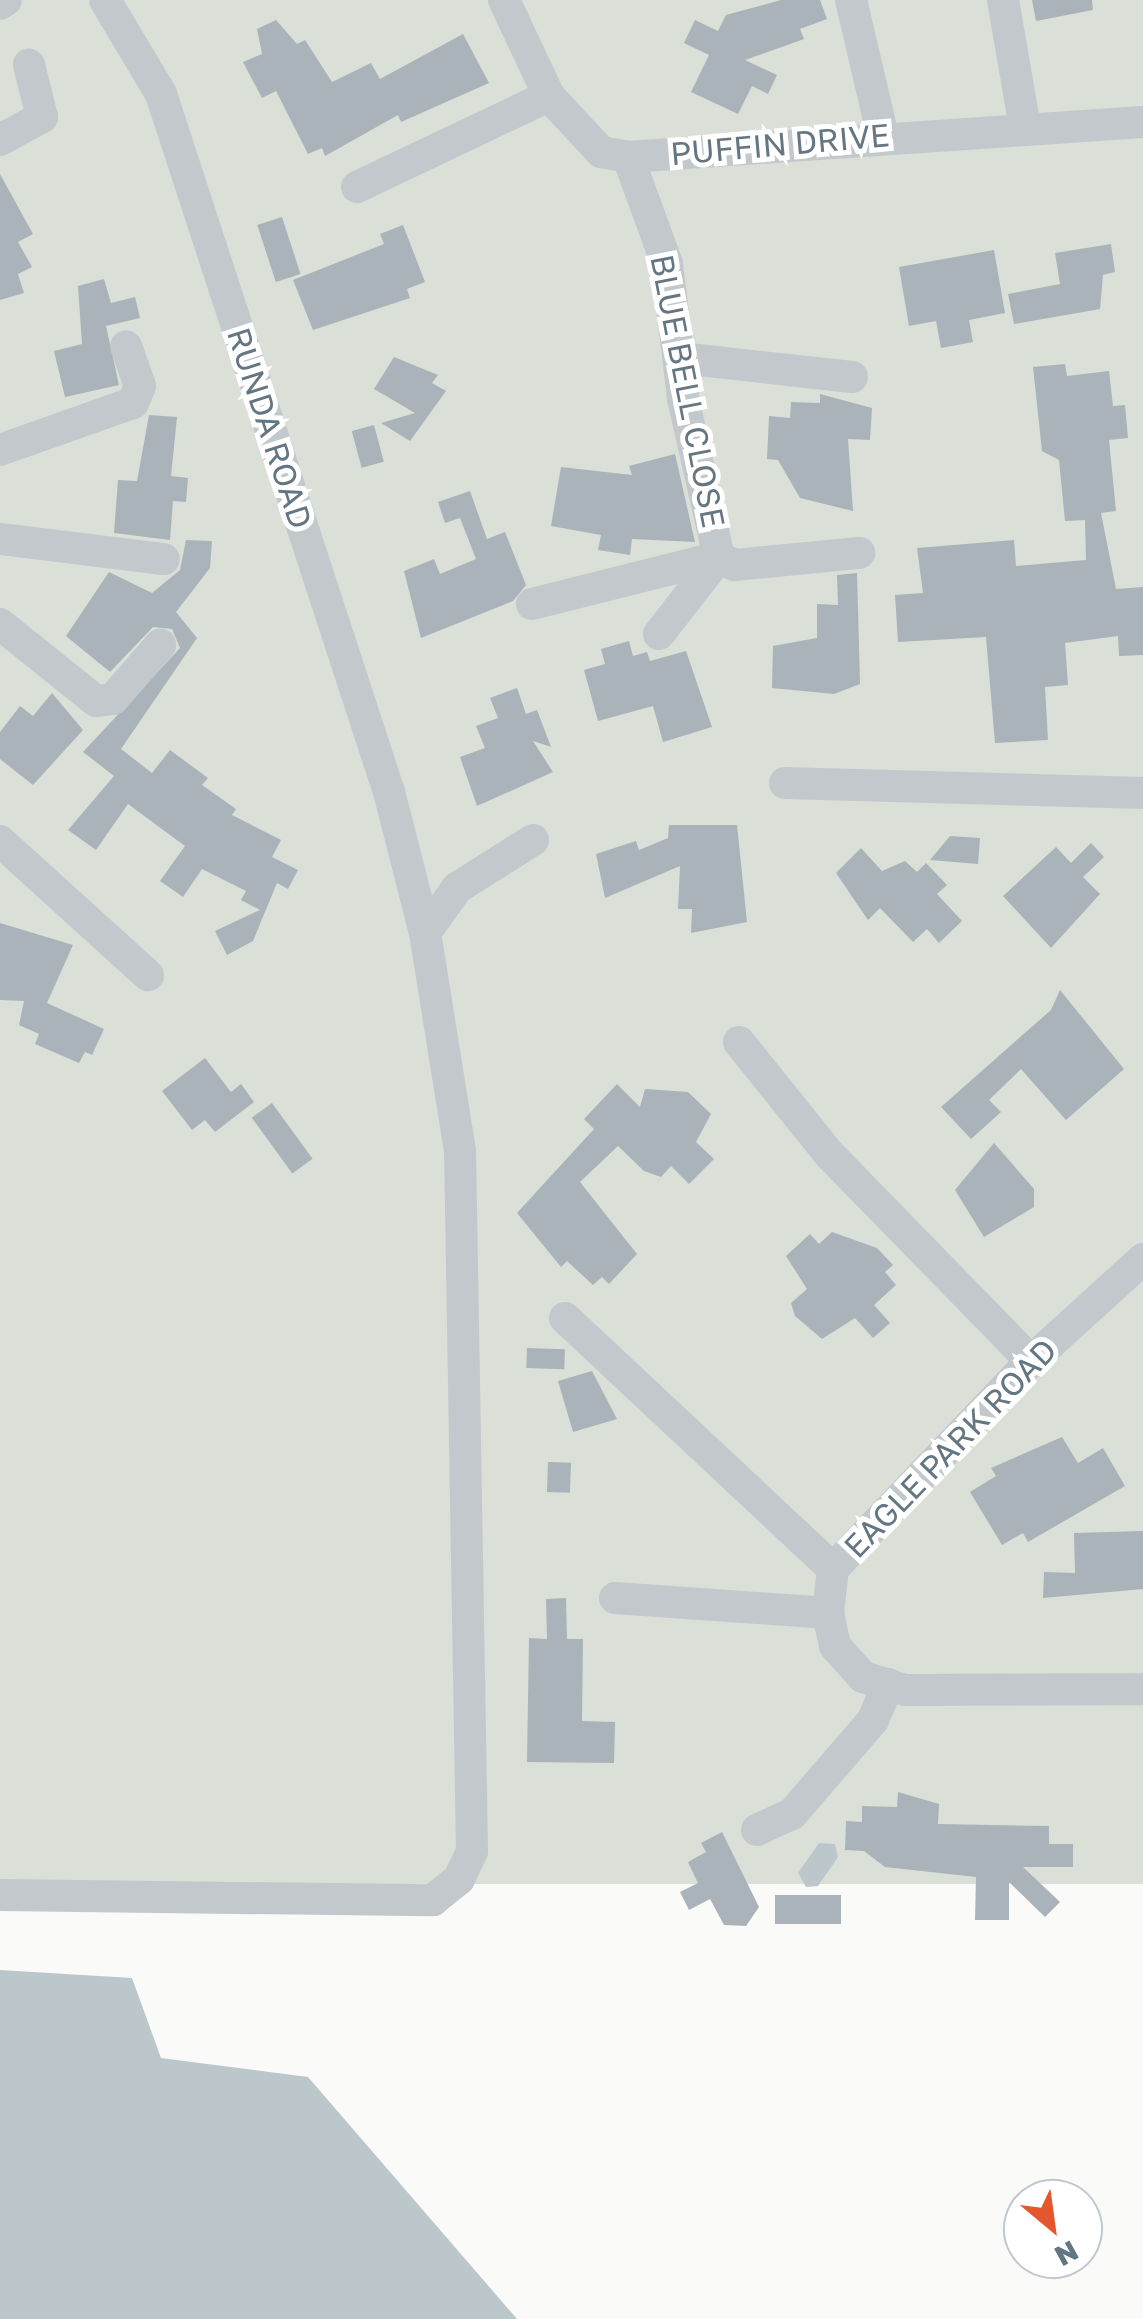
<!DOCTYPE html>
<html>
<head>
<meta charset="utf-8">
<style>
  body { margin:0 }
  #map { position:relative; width:1143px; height:2319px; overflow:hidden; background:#fafaf8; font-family:"Golos Text",sans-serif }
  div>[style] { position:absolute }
  .green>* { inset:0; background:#dadfd7; transform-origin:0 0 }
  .water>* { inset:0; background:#bbc7cb }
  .building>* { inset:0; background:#aab3b9; transform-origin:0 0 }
  .minor>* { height:32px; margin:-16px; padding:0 16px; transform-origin:16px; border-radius:16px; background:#c3c8cc }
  span { translate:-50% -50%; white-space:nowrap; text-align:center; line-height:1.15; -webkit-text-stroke:10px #fff; paint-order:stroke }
  .street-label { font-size:32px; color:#657683 }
  .north { position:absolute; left:1003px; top:2179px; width:100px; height:100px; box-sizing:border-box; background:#fff; border:2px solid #c1c8cd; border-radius:50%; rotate:151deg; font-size:28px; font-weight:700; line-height:40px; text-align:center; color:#657683 }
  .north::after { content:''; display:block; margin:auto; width:35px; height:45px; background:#e4572e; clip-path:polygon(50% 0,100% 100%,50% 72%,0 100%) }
</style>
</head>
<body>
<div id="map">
  <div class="green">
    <div style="left:0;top:0;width:1143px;height:1884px"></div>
  </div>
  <div class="water">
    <div style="clip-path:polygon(819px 1843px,835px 1844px,838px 1857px,818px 1886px,806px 1887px,798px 1873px)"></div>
    <div style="clip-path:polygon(0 1970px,132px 1978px,161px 2058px,308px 2077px,517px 2319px,0 2319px)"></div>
  </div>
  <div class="building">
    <div style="clip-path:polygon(781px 0,820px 0,827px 19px,800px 29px,804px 39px,745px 60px,777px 75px,768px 94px,752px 86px,738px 114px,691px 92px,709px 55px,684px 43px,695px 20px,718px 31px,726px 15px)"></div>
    <div style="clip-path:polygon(1032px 0,1092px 0,1093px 10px,1036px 21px)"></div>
    <div style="clip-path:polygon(276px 20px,297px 44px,305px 40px,332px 82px,371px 63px,380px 79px,463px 34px,489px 83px,401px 122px,398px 115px,325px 156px,322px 148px,308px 154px,276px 91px,262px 98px,243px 62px,262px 54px,257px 29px)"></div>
    <div style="clip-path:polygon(0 174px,33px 234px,18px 242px,32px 267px,18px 274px,24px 293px,0 300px)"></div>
    <div style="left:282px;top:217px;width:60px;height:26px;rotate:72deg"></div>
    <div style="clip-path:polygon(403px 225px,425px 282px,407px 289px,410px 298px,313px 330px,293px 280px,384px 244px,380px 234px)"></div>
    <div style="clip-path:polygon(1111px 244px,1115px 272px,1103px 275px,1100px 309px,1014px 324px,1008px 294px,1060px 284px,1055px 253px)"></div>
    <div style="clip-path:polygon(994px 250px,1005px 313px,969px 320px,973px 342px,941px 348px,936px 321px,909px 326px,899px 267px)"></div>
    <div style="clip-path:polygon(104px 279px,111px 303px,135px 297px,140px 318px,106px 326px,119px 385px,65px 397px,54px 351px,82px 344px,78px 286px)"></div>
    <div style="clip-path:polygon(394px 357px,438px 375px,432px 383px,446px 391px,410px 441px,381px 423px,415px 413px,374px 389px)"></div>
    <div style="clip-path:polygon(1065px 364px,1067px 376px,1109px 371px,1113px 406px,1125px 405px,1128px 438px,1109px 440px,1116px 511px,1101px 513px,1116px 589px,1143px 587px,1143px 655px,1119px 656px,1118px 636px,1065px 643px,1068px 685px,1045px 687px,1048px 740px,995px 743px,986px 637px,898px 642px,895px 595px,923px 593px,917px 548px,1014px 540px,1016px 566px,1086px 560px,1085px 520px,1065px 521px,1059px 460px,1042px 451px,1033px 367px)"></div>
    <div style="clip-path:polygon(820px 394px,872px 408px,870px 440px,848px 439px,853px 511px,800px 498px,778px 460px,767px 459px,769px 416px,790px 418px,791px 402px,820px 403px)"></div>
    <div style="clip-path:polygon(149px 415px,177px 417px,171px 476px,188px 478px,186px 502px,173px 501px,170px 540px,114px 533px,118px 480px,137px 481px)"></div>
    <div style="left:374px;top:425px;width:38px;height:23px;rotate:75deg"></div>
    <div style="clip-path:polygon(675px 454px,695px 542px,632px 539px,630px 555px,598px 550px,601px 535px,551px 526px,561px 467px,632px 475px,629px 466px)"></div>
    <div style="clip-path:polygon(470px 491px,487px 539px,505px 532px,526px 585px,513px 601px,421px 638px,404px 571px,434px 559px,440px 574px,476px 559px,460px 518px,445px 523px,438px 502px)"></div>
    <div style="clip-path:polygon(186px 540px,212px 541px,210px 568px,176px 612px,197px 638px,121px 749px,152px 773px,170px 750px,208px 778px,202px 785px,236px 809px,232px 815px,281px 840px,272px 857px,298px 870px,288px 889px,277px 883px,253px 941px,227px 955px,215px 931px,260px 910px,241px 900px,246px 891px,202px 869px,183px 897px,160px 881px,185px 846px,128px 804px,96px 850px,68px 830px,114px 776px,83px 752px,180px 648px,172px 629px,153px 627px,110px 672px,66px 636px,109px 572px,152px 593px,180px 570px)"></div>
    <div style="clip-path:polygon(857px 573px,860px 684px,834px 694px,772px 688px,773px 646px,817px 638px,817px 604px,838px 605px,837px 575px)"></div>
    <div style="clip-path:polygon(629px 641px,633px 656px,647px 652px,650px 661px,686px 651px,712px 727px,663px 742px,653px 706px,598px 721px,584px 670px,605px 664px,601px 649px)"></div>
    <div style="clip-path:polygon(517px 688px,526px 714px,537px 710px,551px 747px,533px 741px,553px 772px,477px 806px,460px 757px,485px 748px,476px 726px,498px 718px,490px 698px)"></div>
    <div style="clip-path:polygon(52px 693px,83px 730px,33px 785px,0 759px,0 732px,20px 706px,33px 716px)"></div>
    <div style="clip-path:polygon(669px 825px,737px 825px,747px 922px,691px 933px,692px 909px,678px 909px,680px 866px,605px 898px,596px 854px,636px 841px,639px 850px,668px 838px)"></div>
    <div style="clip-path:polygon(950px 836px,980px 838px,978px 864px,930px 860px)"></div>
    <div style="clip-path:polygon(1091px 843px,1104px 857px,1083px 877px,1100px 894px,1051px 948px,1003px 896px,1056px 847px,1071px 863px)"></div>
    <div style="clip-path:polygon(861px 848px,882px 871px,905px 861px,917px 872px,926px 863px,947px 885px,937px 894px,962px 921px,939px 943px,927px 929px,913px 942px,880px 908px,868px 920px,836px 873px)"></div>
    <div style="clip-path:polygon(0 923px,73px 945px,47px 1003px,104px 1029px,92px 1055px,85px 1052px,79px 1063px,35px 1044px,39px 1034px,19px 1025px,24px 1001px,0 1000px)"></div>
    <div style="clip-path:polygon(1060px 990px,1124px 1069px,1066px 1120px,1021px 1069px,989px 1100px,1001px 1112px,971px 1139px,941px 1107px,1051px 1010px)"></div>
    <div style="clip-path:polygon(205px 1058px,231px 1092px,241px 1084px,254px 1102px,215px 1132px,205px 1120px,192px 1130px,162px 1091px)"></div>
    <div style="clip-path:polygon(617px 1084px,640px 1107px,645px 1089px,688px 1092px,711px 1114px,696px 1142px,714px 1159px,689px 1184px,671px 1166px,661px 1177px,644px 1171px,618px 1146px,580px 1182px,637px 1254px,609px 1284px,602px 1277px,593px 1285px,567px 1261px,561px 1267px,517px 1213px,594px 1129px,584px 1119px)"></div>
    <div style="left:272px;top:1103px;width:69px;height:25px;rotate:54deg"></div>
    <div style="clip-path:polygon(994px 1143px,1034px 1189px,1034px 1207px,984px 1237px,955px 1190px)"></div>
    <div style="clip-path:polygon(832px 1232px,877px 1248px,893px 1265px,885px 1272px,896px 1285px,874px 1305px,890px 1323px,873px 1338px,855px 1318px,822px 1339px,795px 1316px,791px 1303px,807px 1289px,786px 1256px,810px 1234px,819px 1244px)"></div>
    <div style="left:527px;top:1348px;width:38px;height:20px;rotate:2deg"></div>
    <div style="clip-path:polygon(592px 1371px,617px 1419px,573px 1432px,558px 1381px)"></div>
    <div style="clip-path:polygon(1062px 1437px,1078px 1463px,1103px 1448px,1125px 1486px,1028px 1542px,1023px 1533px,1002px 1545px,970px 1492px,996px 1476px,991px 1468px)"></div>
    <div style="left:548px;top:1462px;width:23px;height:30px;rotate:2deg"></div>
    <div style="clip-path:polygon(1143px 1531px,1143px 1589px,1043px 1598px,1044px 1572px,1075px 1573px,1074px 1533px)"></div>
    <div style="clip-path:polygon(566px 1598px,567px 1639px,583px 1639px,582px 1721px,615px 1722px,614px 1763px,527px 1762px,529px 1638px,547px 1639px,546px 1599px)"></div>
    <div style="clip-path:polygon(898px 1792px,939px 1804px,938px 1824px,1049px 1826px,1049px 1844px,1073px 1844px,1073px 1867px,1023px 1867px,1060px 1902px,1045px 1917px,1009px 1882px,1009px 1920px,975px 1920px,976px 1877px,885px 1867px,864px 1851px,845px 1850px,846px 1821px,862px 1822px,862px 1806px,897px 1807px)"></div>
    <div style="clip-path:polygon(722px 1832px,759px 1907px,746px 1926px,724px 1925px,710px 1899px,689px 1910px,680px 1892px,698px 1883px,688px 1862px,706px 1852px,701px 1843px)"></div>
    <div style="left:841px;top:1895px;width:29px;height:66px;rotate:90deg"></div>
  </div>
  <div class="minor">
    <div style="left:504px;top:0;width:106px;rotate:64.9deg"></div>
    <div style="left:549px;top:96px;width:76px;rotate:47.1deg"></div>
    <div style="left:601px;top:152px;width:27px;rotate:10deg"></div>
    <div style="left:628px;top:157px;width:516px;rotate:-3.89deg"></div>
    <div style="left:851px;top:0;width:140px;rotate:76.8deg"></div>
    <div style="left:1003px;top:0;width:130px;rotate:80.2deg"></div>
    <div style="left:0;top:4px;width:7px;rotate:-34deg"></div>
    <div style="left:0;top:140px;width:48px;rotate:-28.7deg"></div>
    <div style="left:42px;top:117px;width:54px;rotate:-104deg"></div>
    <div style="left:357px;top:187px;width:212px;rotate:-25.4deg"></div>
    <div style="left:680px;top:358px;width:173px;rotate:6.3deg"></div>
    <div style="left:0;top:450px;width:141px;rotate:-19.5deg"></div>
    <div style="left:133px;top:403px;width:18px;rotate:-68deg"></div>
    <div style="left:140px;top:386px;width:42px;rotate:-109.3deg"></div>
    <div style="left:0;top:539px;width:165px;rotate:7deg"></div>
    <div style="left:532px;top:604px;width:193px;rotate:-14.1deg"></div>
    <div style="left:719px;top:557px;width:163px;rotate:-102.8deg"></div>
    <div style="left:683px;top:398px;width:135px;rotate:-96.8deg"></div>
    <div style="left:667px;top:264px;width:114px;rotate:-110deg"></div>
    <div style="left:0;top:624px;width:123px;rotate:38.7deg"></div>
    <div style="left:96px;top:701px;width:17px;rotate:-7deg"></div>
    <div style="left:113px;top:699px;width:72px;rotate:-49deg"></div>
    <div style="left:659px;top:634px;width:98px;rotate:-52.1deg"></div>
    <div style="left:719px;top:557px;width:17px;rotate:28deg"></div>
    <div style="left:734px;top:565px;width:126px;rotate:-5.5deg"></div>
    <div style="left:785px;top:783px;width:358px;rotate:1.6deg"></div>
    <div style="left:0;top:841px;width:200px;rotate:42.2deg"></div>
    <div style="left:425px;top:933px;width:55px;rotate:-54.6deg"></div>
    <div style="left:457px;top:888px;width:90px;rotate:-32.3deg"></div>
    <div style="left:739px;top:1042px;width:145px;rotate:51.2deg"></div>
    <div style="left:830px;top:1155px;width:288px;rotate:45.7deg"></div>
    <div style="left:1143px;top:1259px;width:151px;rotate:137.7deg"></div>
    <div style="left:1031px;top:1361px;width:287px;rotate:133.6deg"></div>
    <div style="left:833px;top:1569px;width:44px;rotate:96.5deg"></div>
    <div style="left:828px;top:1613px;width:34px;rotate:78deg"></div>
    <div style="left:835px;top:1646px;width:42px;rotate:47.9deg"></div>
    <div style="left:863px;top:1677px;width:44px;rotate:17.2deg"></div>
    <div style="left:905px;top:1690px;width:238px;rotate:-0.2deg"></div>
    <div style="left:565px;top:1318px;width:367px;rotate:43.1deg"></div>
    <div style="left:615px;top:1598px;width:214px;rotate:4deg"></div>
    <div style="left:757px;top:1830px;width:38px;rotate:-25deg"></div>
    <div style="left:792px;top:1814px;width:124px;rotate:-49.2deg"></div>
    <div style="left:873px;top:1720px;width:39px;rotate:-67deg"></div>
    <div style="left:0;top:1895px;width:433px;rotate:0.7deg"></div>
    <div style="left:433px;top:1900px;width:33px;rotate:-39deg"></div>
    <div style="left:459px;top:1879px;width:31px;rotate:-65deg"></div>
    <div style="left:472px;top:1851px;width:700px;rotate:-90.98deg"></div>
    <div style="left:460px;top:1151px;width:221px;rotate:-99.1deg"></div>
    <div style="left:425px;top:933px;width:146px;rotate:-104.3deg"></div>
    <div style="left:389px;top:792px;width:734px;rotate:-108.09deg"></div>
    <div style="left:161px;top:94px;width:109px;rotate:-120.8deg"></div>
  </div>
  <div class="street-label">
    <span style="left:780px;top:144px;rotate:-5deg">PUFFIN DRIVE</span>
    <span style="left:688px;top:391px;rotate:79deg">BLUE BELL CLOSE</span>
    <span style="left:270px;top:428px;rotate:72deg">RUNDA ROAD</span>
    <span style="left:950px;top:1448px;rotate:-46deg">EAGLE PARK ROAD</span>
  </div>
  <div class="north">N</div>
</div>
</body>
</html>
